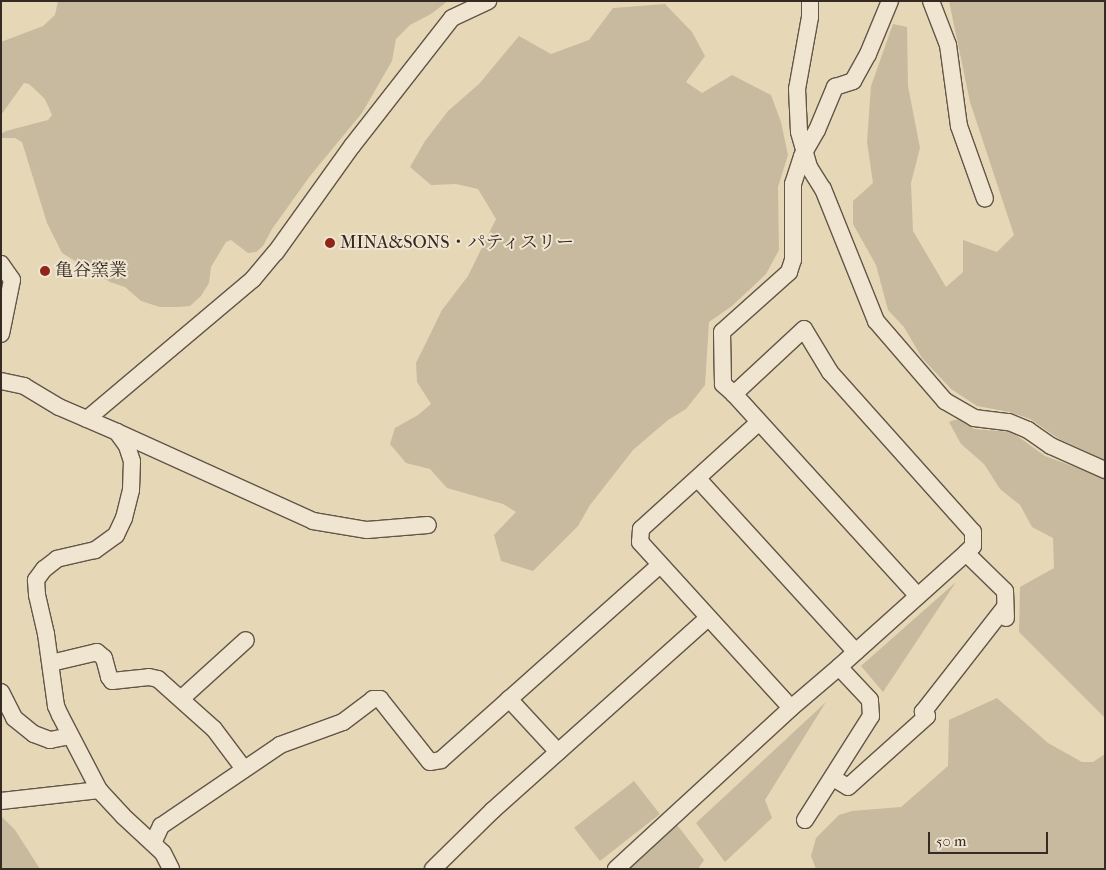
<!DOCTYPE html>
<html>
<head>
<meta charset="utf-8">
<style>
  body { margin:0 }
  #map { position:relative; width:1106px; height:870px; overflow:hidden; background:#e6d7b7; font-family:"IM FELL French Canon","Noto Serif JP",serif }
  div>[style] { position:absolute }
  .green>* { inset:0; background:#c8ba9e; transform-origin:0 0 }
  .roads { filter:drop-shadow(1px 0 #615648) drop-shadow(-1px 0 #615648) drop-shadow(0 1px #615648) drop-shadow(0 -1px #615648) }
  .street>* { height:16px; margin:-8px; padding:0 8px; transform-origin:8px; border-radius:8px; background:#efe5d0 }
  .dots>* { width:14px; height:14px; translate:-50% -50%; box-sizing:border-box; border:2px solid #efe5d0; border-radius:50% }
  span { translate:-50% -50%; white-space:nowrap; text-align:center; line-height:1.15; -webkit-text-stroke:4px #efe5d0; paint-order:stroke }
  .poi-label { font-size:18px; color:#352b23 }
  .left { translate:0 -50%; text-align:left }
  .frame { position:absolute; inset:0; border:2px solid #352b23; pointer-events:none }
  .scale { position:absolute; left:928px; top:832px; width:120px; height:22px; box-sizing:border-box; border:2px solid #352b23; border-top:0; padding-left:6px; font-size:15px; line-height:18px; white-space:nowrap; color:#352b23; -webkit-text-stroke:4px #efe5d0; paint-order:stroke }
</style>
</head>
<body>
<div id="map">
  <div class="green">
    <div style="clip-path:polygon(58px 1px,448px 1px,431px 14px,410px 25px,396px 39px,392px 61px,362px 113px,310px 176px,272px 229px,263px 246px,256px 252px,248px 253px,231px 240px,226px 242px,211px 267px,209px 283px,201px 296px,190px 306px,178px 307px,160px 307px,141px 301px,125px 287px,110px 282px,62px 253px,47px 223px,22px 142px,15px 138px,1px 138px,1px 134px,6px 131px,48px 120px,52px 115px,45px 99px,29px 84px,24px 83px,1px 115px,1px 42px,43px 26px,55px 15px)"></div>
    <div style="clip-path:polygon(949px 1px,1105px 1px,1105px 460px,1059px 439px,1030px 419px,1009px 412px,977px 406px,951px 389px,922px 358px,904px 327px,888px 310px,876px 265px,853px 224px,853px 201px,873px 183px,867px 142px,871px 86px,893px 24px,907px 27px,908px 86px,920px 148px,911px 183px,913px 231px,946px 287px,963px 272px,963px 240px,997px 252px,1014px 235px,970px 102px)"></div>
    <div style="clip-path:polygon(665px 4px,692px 32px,705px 56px,686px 82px,702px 93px,732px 75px,771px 95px,781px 122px,788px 155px,778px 187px,779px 250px,766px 274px,732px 306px,709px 322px,705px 385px,686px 409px,668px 420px,633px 450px,590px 505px,578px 526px,533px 571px,501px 561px,494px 535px,516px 512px,503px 504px,447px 488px,430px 469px,406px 463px,390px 444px,395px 428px,418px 415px,431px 404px,417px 382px,416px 363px,442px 310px,468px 276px,496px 219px,478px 189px,456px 184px,431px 185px,410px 167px,425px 141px,448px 111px,479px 84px,519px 36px,551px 54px,589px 40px,613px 8px)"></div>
    <div style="clip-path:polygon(963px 419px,974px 429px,1012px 432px,1045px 456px,1105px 478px,1105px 718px,1019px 632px,1020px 587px,1054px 568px,1053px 538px,1032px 527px,1020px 505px,1000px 489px,984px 464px,961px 444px,949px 422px,954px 420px)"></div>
    <div style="clip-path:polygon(956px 582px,883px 692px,861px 666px)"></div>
    <div style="clip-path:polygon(997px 698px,1048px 743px,1082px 762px,1093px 762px,1105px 754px,1105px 869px,816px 869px,811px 856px,816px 838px,839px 815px,852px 811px,901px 807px,948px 766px,949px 720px)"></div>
    <div style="clip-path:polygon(826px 702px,765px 800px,772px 818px,725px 862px,696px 823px)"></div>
    <div style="left:634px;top:781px;width:42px;height:76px;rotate:52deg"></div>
    <div style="clip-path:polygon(1px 816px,15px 830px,40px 869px,1px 869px)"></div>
    <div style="clip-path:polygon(674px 821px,704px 860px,698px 869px,623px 869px)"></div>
  </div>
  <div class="roads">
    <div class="street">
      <div style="left:810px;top:1px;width:16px;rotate:90deg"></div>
      <div style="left:810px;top:17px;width:73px;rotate:100.2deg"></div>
      <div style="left:797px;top:89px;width:43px;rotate:87.3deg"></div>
      <div style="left:799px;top:132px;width:36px;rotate:74deg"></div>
      <div style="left:809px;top:167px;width:26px;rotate:58deg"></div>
      <div style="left:823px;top:189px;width:142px;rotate:68.1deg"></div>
      <div style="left:876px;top:321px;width:106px;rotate:49.2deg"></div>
      <div style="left:945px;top:401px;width:34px;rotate:30deg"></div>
      <div style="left:974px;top:418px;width:35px;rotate:7deg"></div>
      <div style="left:1009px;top:422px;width:21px;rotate:23deg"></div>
      <div style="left:1028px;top:430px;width:28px;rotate:35deg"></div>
      <div style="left:1051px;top:446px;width:59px;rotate:24deg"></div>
      <div style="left:931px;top:1px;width:47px;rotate:68.9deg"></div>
      <div style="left:948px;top:45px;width:82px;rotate:82.3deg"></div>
      <div style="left:959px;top:126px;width:77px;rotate:70.4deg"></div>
      <div style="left:1px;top:264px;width:19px;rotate:55deg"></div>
      <div style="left:12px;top:280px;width:55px;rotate:101.5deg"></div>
      <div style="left:1px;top:381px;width:24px;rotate:12deg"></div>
      <div style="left:24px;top:386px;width:41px;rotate:31deg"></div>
      <div style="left:59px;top:407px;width:63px;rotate:23.3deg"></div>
      <div style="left:117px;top:432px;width:17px;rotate:54deg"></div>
      <div style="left:127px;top:446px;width:16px;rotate:72deg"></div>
      <div style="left:132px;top:461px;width:29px;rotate:92deg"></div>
      <div style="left:131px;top:490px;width:29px;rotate:104deg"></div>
      <div style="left:124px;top:518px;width:19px;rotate:115deg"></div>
      <div style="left:116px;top:535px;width:26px;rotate:144deg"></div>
      <div style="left:95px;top:550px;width:39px;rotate:167deg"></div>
      <div style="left:57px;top:559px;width:16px;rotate:142deg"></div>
      <div style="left:44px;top:569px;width:14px;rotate:126deg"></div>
      <div style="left:36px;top:580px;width:15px;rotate:86deg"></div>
      <div style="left:37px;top:595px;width:40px;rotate:77deg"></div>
      <div style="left:46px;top:634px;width:73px;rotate:82.1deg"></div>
      <div style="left:56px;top:706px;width:10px;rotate:66deg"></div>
      <div style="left:60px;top:715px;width:85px;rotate:62.5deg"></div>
      <div style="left:99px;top:790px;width:35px;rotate:47deg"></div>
      <div style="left:123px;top:816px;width:54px;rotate:42.8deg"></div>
      <div style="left:163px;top:853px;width:18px;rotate:63deg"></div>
      <div style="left:734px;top:394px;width:15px;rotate:-138deg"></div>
      <div style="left:723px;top:384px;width:52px;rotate:-91.1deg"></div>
      <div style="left:722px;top:332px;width:90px;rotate:-41.8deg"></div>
      <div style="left:789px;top:272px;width:13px;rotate:-72deg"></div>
      <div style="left:793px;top:260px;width:76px;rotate:-90deg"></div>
      <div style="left:793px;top:184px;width:29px;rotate:-72deg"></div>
      <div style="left:802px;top:156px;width:30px;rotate:-60deg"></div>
      <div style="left:817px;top:130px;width:47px;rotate:-67.3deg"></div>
      <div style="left:835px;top:87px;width:19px;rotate:-18deg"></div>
      <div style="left:853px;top:81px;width:31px;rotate:-61deg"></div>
      <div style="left:868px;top:54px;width:57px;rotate:-67.5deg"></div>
      <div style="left:87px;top:419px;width:217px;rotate:-40.1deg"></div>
      <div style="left:253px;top:279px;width:35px;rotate:-50deg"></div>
      <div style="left:276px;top:252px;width:130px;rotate:-54.4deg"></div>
      <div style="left:352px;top:146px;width:162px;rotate:-52deg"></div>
      <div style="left:452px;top:18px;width:40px;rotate:-25deg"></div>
      <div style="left:758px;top:423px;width:158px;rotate:137.8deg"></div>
      <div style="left:641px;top:529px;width:13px;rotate:94deg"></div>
      <div style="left:640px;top:542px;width:224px;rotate:47.7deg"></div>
      <div style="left:117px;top:432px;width:215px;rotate:24.4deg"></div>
      <div style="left:313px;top:521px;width:55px;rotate:9.5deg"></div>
      <div style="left:367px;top:530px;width:61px;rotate:-4.7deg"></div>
      <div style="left:698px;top:479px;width:234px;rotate:47.6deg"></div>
      <div style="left:966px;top:553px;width:54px;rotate:44.3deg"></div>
      <div style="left:1005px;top:591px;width:27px;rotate:88deg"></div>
      <div style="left:51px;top:663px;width:47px;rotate:-13.4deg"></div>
      <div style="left:97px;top:652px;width:9px;rotate:41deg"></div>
      <div style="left:104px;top:658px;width:20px;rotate:75deg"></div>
      <div style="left:109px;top:677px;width:5px;rotate:53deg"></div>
      <div style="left:112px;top:681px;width:37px;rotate:-6deg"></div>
      <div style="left:149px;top:677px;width:9px;rotate:13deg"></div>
      <div style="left:158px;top:679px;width:75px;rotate:41.8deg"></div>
      <div style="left:214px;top:729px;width:50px;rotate:53.1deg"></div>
      <div style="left:1px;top:692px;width:29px;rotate:63deg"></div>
      <div style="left:14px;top:718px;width:26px;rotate:39deg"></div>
      <div style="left:34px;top:734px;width:17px;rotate:21deg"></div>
      <div style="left:50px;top:740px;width:21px;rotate:-11deg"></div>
      <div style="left:182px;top:698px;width:86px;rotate:-42.2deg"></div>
      <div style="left:509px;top:699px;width:72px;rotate:47.2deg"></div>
      <div style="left:833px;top:778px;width:17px;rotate:31deg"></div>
      <div style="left:848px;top:787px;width:106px;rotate:-41.9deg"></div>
      <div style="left:927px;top:716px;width:6px;rotate:-135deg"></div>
      <div style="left:923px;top:712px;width:133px;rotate:-52deg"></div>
      <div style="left:1px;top:801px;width:99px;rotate:-6.4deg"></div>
      <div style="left:805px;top:820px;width:123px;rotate:-57.6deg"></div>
      <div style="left:871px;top:716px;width:16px;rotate:-94deg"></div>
      <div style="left:870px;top:700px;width:45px;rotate:-133.2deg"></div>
      <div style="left:153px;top:843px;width:19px;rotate:-65deg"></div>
      <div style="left:161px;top:826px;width:144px;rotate:-34.2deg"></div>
      <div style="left:280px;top:745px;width:67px;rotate:-20.1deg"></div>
      <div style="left:343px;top:722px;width:38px;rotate:-37deg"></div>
      <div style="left:373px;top:699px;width:7px"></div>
      <div style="left:380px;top:699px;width:80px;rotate:51.6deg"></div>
      <div style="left:430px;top:762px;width:11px;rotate:-10deg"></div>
      <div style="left:441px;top:760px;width:293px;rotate:-41.7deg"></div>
      <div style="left:433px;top:869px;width:83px;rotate:-44.5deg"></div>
      <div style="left:492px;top:811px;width:290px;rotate:-41.8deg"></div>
      <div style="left:616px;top:869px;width:238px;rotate:-42.6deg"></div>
      <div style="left:791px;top:708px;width:63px;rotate:-40.5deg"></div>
      <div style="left:839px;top:667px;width:171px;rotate:-41.9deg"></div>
      <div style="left:966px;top:553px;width:10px;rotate:-45deg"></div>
      <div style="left:973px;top:546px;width:14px;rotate:-90deg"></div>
      <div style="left:973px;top:532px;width:215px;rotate:-131.8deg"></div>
      <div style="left:830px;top:372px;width:50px;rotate:-121.2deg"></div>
      <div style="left:804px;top:329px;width:96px;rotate:137.1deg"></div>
      <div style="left:734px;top:394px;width:273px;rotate:47.7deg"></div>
    </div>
  </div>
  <div class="dots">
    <div style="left:330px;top:243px;background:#8f2418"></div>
    <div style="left:45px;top:271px;background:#8f2418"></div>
  </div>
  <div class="poi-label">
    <span class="left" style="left:340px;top:243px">MINA&amp;SONS・パティスリー</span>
    <span class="left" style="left:55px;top:271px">亀谷窯業</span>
  </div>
  <div class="frame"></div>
  <div class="scale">50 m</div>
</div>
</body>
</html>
